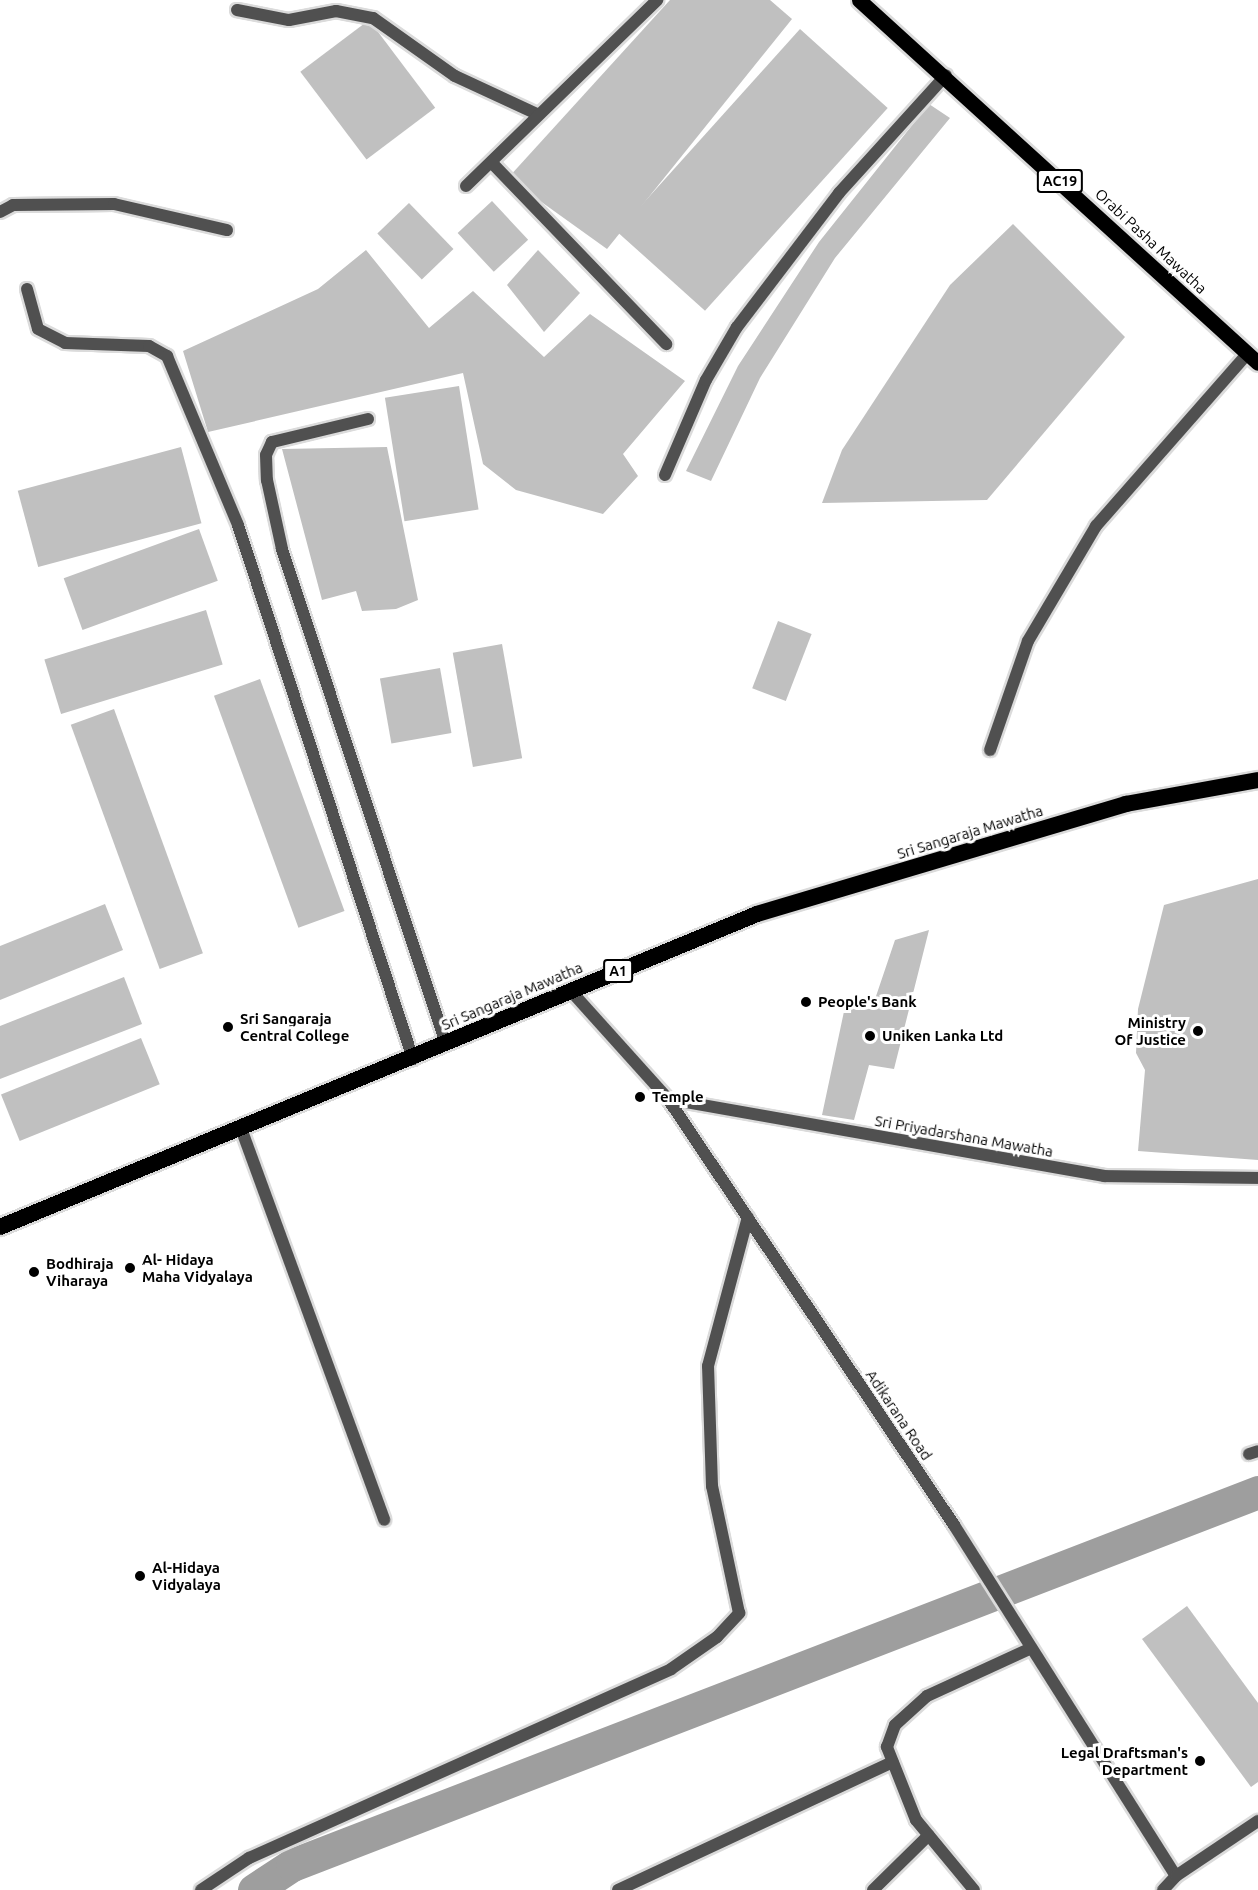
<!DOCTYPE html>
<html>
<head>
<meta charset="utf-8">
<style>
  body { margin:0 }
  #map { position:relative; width:1258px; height:1890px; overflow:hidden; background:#fff; font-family:Ubuntu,sans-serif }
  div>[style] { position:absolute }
  .canal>* { height:33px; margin:-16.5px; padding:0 16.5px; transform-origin:16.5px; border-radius:16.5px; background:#9e9e9e }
  .building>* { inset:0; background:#c0c0c0; transform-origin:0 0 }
  .roads { filter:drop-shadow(2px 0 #dbdbdb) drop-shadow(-2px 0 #dbdbdb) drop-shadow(0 2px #dbdbdb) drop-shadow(0 -2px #dbdbdb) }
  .service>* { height:12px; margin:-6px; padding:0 6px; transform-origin:6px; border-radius:6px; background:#505050 }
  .minor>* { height:12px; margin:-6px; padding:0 6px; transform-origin:6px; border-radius:6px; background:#505050 }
  .tertiary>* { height:12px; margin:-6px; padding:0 6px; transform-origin:6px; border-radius:6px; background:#505050 }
  .primary>* { height:15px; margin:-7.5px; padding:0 7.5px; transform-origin:7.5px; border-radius:7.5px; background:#000 }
  .trunk>* { height:16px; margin:-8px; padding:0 8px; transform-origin:8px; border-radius:8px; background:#000 }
  .dots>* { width:16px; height:16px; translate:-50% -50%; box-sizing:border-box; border:3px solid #fff; border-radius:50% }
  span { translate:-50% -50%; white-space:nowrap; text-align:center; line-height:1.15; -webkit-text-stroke:6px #fff; paint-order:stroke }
  .shield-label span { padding:2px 4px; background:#fff; border:2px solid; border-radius:4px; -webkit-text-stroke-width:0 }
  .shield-label { font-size:14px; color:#000; font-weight:700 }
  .street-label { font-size:15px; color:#000 }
  .poi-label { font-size:15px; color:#000; font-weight:700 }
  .left { translate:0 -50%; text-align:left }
  .right { translate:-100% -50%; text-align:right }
</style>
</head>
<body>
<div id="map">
  <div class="canal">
    <div style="left:254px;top:1890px;width:45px;rotate:-33.3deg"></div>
    <div style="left:292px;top:1865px;width:1036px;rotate:-21.11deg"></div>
  </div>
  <div class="building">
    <div style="clip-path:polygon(670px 0,770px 0,792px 19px,607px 249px,508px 178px)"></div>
    <div style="left:369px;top:20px;width:110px;height:86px;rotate:53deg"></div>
    <div style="left:800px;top:29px;width:118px;height:273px;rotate:42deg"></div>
    <div style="clip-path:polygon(929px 104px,950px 118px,835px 258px,760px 378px,711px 481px,686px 471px,738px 366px,819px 242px)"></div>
    <div style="left:492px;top:201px;width:53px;height:47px;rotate:47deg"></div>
    <div style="left:409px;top:203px;width:64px;height:44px;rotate:46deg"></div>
    <div style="clip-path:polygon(1013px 224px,1125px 337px,987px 500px,822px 503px,842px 450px,950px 285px)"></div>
    <div style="clip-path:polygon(366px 250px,429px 328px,473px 291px,544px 357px,590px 314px,685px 381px,623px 454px,638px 476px,603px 514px,516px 490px,483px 464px,463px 373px,208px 432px,183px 351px,318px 289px)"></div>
    <div style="clip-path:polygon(538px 250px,580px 293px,544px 332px,507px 285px)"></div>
    <div style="left:459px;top:386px;width:125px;height:75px;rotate:81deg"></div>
    <div style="left:181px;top:447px;width:79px;height:169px;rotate:75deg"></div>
    <div style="clip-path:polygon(387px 447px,418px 600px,396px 609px,362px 611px,356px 591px,322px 600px,282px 449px)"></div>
    <div style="left:199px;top:529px;width:55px;height:144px;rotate:70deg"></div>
    <div style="left:206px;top:610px;width:57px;height:169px;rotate:73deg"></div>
    <div style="left:778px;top:621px;width:36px;height:72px;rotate:21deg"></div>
    <div style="left:502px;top:644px;width:116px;height:50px;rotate:80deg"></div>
    <div style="left:440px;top:668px;width:66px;height:61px;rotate:80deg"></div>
    <div style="left:260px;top:679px;width:247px;height:49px;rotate:70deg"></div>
    <div style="left:114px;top:709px;width:260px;height:46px;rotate:70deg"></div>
    <div style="clip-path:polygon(1258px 879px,1258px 1160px,1138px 1151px,1145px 1070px,1136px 1053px,1138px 1009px,1164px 905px)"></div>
    <div style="clip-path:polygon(105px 904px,123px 950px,0 1000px,0 946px)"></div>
    <div style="clip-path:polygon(929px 930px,894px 1069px,869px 1065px,854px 1120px,822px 1115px,846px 1002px,872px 1008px,895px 940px)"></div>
    <div style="clip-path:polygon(124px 977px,142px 1024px,0 1079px,0 1026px)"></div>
    <div style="left:141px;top:1038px;width:50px;height:151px;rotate:68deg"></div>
    <div style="clip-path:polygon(1187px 1606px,1258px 1703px,1258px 1782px,1251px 1787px,1142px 1639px)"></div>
  </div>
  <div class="roads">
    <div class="service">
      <div style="left:237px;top:10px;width:53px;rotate:10.9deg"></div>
      <div style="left:289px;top:20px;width:48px;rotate:-10.8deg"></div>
      <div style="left:336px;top:11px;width:38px;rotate:11deg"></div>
      <div style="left:373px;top:18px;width:100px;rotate:35.3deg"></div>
      <div style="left:455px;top:76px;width:90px;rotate:24.9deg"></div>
      <div style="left:27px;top:289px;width:41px;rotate:74.6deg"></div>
      <div style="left:38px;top:329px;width:30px;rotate:27deg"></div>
      <div style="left:65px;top:343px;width:84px;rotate:2deg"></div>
      <div style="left:149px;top:346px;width:21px;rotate:29deg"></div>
      <div style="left:167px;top:356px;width:183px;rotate:67.2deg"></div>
      <div style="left:238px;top:525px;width:562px;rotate:71.86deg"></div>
      <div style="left:368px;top:419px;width:99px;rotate:166.5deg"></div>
      <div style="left:272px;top:442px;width:14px;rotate:115deg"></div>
      <div style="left:266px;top:455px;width:25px;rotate:88deg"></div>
      <div style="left:267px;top:480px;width:71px;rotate:77.7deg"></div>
      <div style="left:282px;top:549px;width:521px;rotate:71.67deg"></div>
      <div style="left:990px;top:750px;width:115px;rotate:-70.8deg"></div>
      <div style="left:1028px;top:641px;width:134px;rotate:-59.4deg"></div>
      <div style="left:1096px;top:526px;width:229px;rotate:-48.7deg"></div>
      <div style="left:242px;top:1131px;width:414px;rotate:69.9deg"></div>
      <div style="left:618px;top:1890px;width:303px;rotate:-25deg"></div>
      <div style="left:873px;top:1890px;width:78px;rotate:-44.5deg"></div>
      <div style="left:974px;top:1890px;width:91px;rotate:-129.6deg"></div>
      <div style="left:916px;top:1820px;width:79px;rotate:-111.7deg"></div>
      <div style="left:887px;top:1747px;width:23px;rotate:-70deg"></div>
      <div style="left:895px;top:1725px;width:43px;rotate:-42.2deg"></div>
      <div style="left:927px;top:1696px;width:112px;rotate:-24.7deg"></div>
      <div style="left:1163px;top:1890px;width:19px;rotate:-47deg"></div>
    </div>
    <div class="minor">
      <div style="left:493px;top:164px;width:250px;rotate:46.1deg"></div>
      <div style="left:466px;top:186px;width:267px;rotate:-44.2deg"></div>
      <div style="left:0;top:212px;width:15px;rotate:-28deg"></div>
      <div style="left:13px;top:205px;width:101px;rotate:-0.6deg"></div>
      <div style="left:114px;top:204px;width:116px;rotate:13deg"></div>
      <div style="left:665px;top:475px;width:103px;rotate:-66.7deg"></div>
      <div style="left:706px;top:380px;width:61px;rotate:-59.7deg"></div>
      <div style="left:737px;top:327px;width:168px;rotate:-52.7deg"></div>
      <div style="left:839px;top:193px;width:159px;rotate:-47.8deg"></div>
      <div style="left:668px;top:1099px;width:443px;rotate:10deg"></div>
      <div style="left:1104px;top:1176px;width:154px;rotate:0.7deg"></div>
      <div style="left:1249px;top:1454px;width:9px;rotate:-18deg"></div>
      <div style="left:201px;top:1890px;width:58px;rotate:-33.7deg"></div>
      <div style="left:249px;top:1858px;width:462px;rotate:-24.1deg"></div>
      <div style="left:671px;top:1669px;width:56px;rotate:-34.8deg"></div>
      <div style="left:717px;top:1637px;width:33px;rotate:-47deg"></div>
      <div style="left:739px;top:1613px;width:130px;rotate:-102deg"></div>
      <div style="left:712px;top:1486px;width:120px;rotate:-91.9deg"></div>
      <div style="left:708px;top:1366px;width:154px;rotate:-75deg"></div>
    </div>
    <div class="tertiary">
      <div style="left:570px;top:990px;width:147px;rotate:48deg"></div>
      <div style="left:668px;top:1099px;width:513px;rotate:56.12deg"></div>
      <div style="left:954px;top:1525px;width:415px;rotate:57.7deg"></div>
      <div style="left:1176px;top:1876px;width:99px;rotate:-33.9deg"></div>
    </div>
    <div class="primary">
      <div style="left:859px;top:0;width:539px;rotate:42.3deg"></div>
    </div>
    <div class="trunk">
      <div style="left:0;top:1227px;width:819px;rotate:-22.46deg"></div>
      <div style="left:757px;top:914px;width:385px;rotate:-16.6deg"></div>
      <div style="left:1126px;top:804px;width:134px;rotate:-10.3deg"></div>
    </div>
  </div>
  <div class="dots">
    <div style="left:806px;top:1002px;background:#000"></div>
    <div style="left:228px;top:1027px;background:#000"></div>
    <div style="left:1198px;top:1031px;background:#000"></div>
    <div style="left:870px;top:1036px;background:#000"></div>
    <div style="left:640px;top:1097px;background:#000"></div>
    <div style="left:130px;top:1268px;background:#000"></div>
    <div style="left:34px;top:1272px;background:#000"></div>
    <div style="left:140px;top:1576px;background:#000"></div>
    <div style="left:1200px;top:1761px;background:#000"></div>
  </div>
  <div class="shield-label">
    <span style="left:1060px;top:181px">AC19</span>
    <span style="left:618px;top:971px">A1</span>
  </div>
  <div class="street-label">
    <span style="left:1151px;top:241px;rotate:43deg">Orabi Pasha Mawatha</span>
    <span style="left:970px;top:832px;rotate:-17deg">Sri Sangaraja Mawatha</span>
    <span style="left:512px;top:996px;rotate:-23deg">Sri Sangaraja Mawatha</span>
    <span style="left:964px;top:1136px;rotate:10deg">Sri Priyadarshana Mawatha</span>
    <span style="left:899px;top:1415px;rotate:56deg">Adikarana Road</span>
  </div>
  <div class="poi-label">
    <span class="left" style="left:818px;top:1002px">People's Bank</span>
    <span class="left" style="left:240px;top:1027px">Sri Sangaraja<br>Central College</span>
    <span class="right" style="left:1186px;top:1031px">Ministry<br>Of Justice</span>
    <span class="left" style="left:882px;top:1036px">Uniken Lanka Ltd</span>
    <span class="left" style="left:652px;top:1097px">Temple</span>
    <span class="left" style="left:142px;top:1268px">Al- Hidaya<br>Maha Vidyalaya</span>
    <span class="left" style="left:46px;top:1272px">Bodhiraja<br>Viharaya</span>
    <span class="left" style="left:152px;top:1576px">Al-Hidaya<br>Vidyalaya</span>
    <span class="right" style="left:1188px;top:1761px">Legal Draftsman's<br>Department</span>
  </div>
</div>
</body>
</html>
